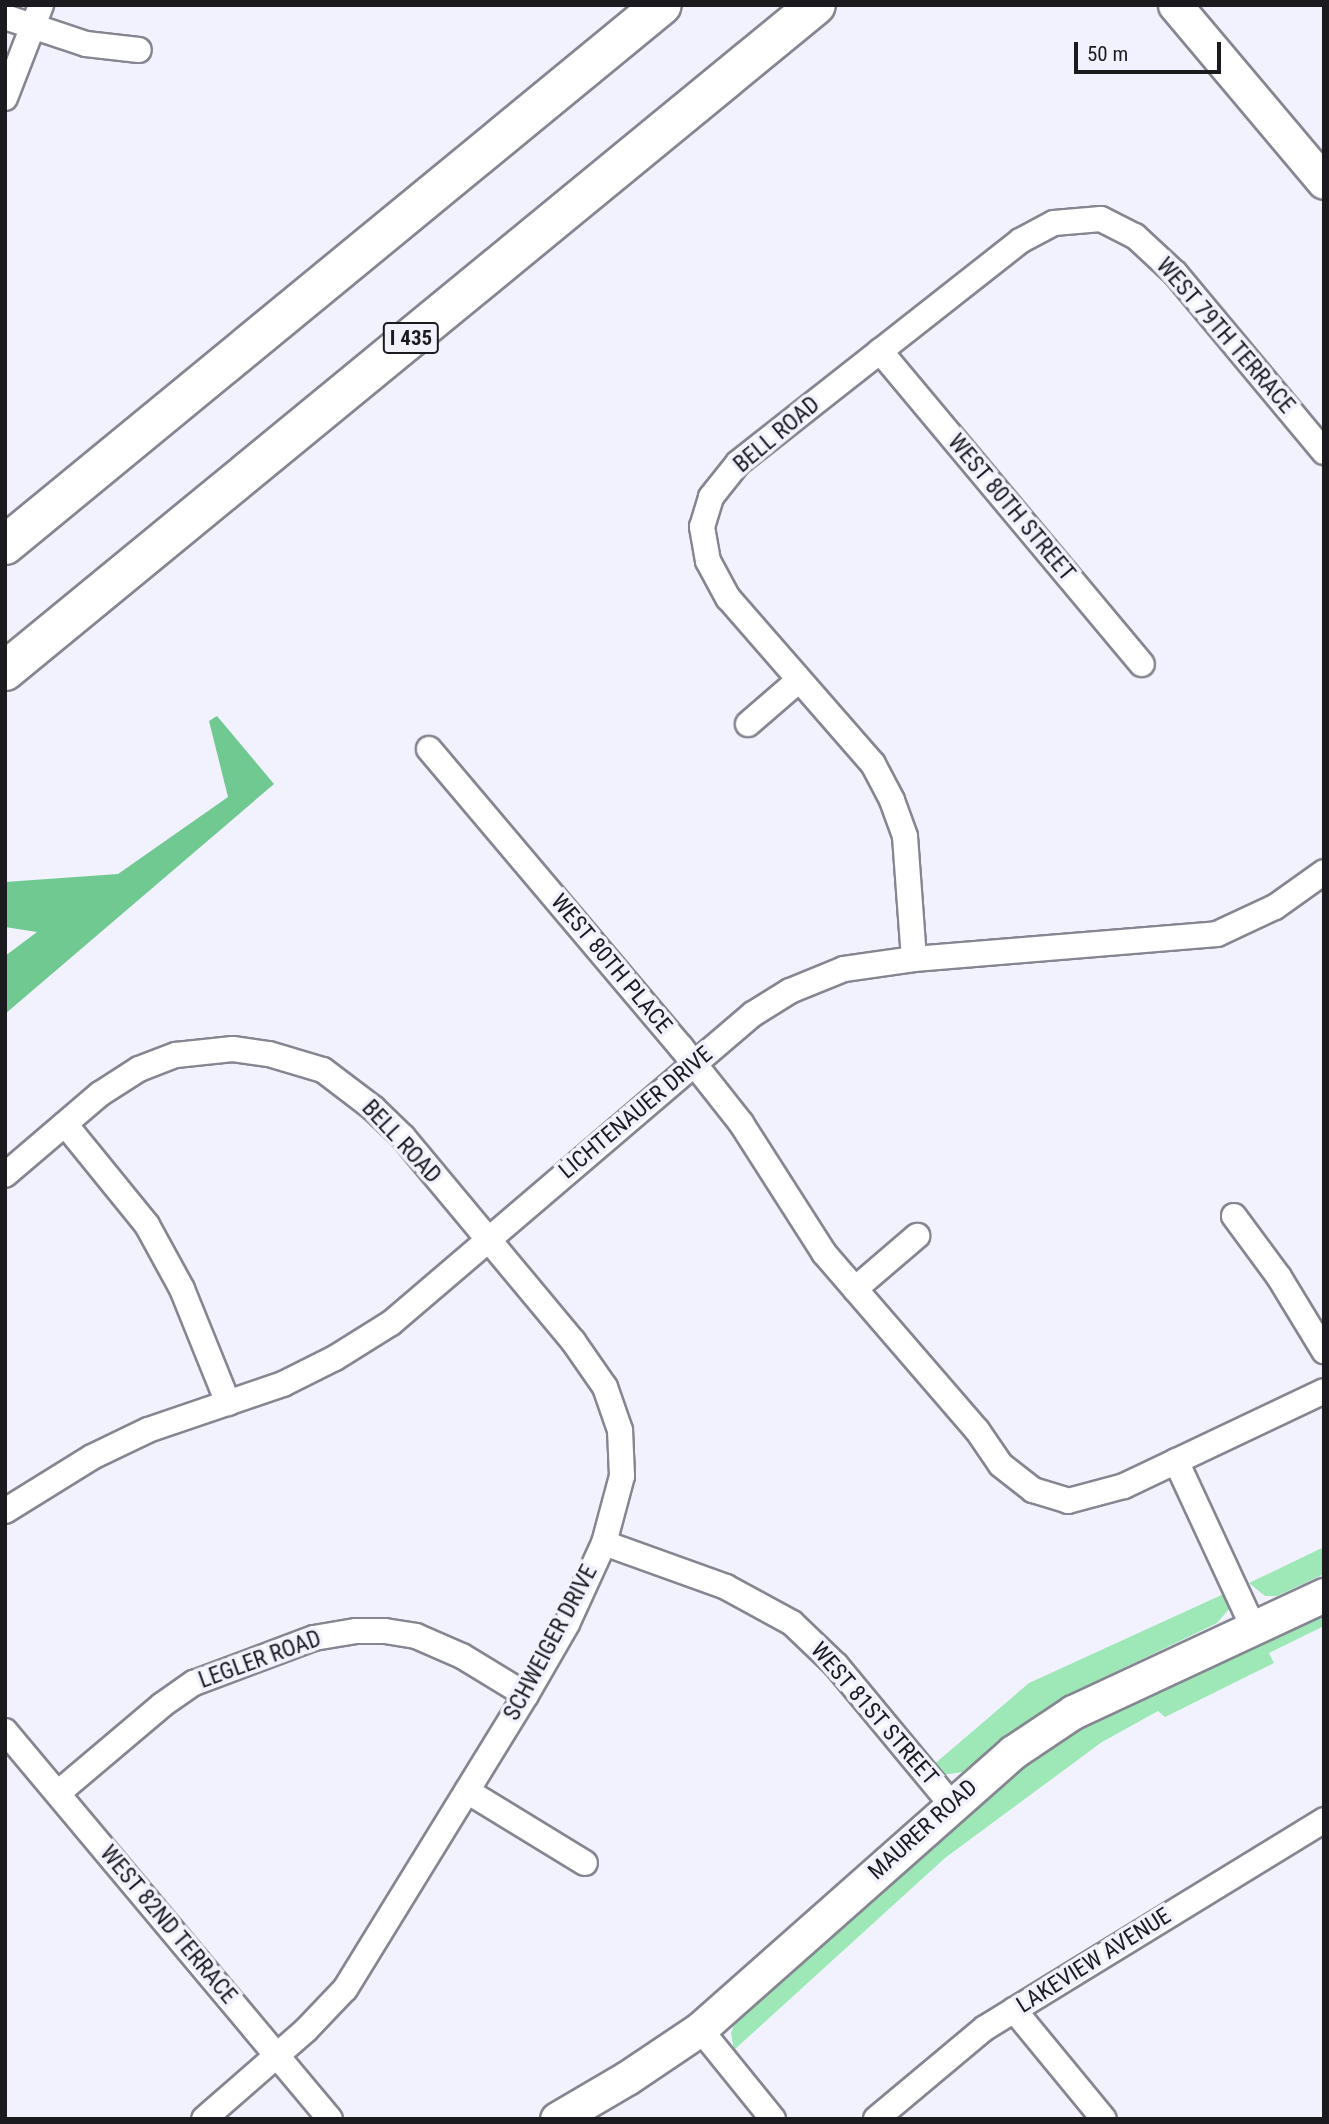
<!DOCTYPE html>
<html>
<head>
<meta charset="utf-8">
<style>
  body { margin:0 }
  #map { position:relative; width:1329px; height:2124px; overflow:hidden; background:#f1f2fe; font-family:"Roboto Condensed",sans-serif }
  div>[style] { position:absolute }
  .green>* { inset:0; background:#9de8b6 }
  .forest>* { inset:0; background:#70c990 }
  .roads { filter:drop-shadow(2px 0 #858691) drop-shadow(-2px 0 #858691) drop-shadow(0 2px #858691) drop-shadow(0 -2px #858691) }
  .street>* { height:24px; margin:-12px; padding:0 12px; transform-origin:12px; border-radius:12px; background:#fff }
  .secondary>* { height:33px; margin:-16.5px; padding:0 16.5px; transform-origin:16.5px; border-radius:16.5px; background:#fff }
  .highway>* { height:38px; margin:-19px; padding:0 19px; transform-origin:19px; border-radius:19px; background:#fff }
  span { translate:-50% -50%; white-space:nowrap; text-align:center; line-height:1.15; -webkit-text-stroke:7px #f1f2fe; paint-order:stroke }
  .shield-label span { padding:2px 5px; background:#f1f2fe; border:2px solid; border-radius:5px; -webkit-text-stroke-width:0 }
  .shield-label { font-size:21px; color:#1b1b1f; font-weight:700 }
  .street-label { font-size:23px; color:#1b1b1f }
  .frame { position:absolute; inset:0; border:7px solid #1b1b1f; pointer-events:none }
  .scale { position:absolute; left:1074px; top:42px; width:147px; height:32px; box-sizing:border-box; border:4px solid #1b1b1f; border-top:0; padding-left:9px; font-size:21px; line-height:24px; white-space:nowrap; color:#1b1b1f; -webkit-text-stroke:5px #f1f2fe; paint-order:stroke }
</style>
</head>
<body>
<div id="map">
  <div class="green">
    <div style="clip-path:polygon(1324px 1547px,1324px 1574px,1277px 1596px,1265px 1596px,1249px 1583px)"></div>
    <div style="clip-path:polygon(1228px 1592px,1230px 1608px,1217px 1623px,1082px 1688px,1020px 1726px,962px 1772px,943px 1775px,932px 1766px,1029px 1683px)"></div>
    <div style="clip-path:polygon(1324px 1608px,1324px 1626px,1269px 1653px,1274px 1663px,1165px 1717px,1158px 1711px,1102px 1742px,945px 1858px,734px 2050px,731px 2033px,736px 2019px,905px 1863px,1024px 1764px,1093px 1719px)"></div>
  </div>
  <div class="forest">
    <div style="clip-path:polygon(217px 716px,274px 784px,5px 1014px,5px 956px,37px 932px,5px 927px,5px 882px,118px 874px,228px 797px,209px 721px)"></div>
  </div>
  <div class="roads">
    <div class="street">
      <div style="left:5px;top:17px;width:85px;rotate:18.4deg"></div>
      <div style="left:86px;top:44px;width:53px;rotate:6.5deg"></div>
      <div style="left:5px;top:98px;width:100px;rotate:-68.8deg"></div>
      <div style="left:880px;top:351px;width:408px;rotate:50.1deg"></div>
      <div style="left:748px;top:724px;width:67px;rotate:-40.8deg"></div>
      <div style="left:429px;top:749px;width:390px;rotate:49.8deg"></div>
      <div style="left:681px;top:1047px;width:97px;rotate:51.7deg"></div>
      <div style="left:741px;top:1123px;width:154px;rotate:57.4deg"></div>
      <div style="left:824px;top:1253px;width:234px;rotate:49.2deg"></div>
      <div style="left:977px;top:1430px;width:42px;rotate:55.6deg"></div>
      <div style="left:1001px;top:1465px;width:41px;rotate:38deg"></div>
      <div style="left:1033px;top:1490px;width:37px;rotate:17deg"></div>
      <div style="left:1068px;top:1501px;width:58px;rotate:-15deg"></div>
      <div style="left:1124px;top:1486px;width:221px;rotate:-25.4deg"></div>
      <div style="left:914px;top:959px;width:123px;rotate:-94.2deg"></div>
      <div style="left:905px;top:836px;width:38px;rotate:-110deg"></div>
      <div style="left:892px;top:800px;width:41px;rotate:-117.8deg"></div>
      <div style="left:873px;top:764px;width:220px;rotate:-131.1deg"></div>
      <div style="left:728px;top:598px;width:42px;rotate:-118.4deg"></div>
      <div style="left:708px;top:561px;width:35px;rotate:-100deg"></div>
      <div style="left:702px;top:527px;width:31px;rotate:-73deg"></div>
      <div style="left:711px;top:497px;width:43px;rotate:-51.5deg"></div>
      <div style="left:738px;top:463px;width:359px;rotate:-38.2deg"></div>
      <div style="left:1020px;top:241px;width:38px;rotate:-28deg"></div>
      <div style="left:1054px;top:223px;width:47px;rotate:-4.9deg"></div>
      <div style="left:1101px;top:219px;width:38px;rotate:27deg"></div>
      <div style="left:1135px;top:236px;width:54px;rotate:42.8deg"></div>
      <div style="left:1175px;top:273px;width:233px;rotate:50.2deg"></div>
      <div style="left:65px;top:1124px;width:130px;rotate:50.9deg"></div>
      <div style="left:147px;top:1225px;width:73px;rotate:61.3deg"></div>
      <div style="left:182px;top:1289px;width:123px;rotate:68deg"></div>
      <div style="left:5px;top:1175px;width:125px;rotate:-40.5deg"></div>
      <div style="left:100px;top:1094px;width:46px;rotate:-32.7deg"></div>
      <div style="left:139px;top:1069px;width:40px;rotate:-21deg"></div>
      <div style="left:176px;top:1055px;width:57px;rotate:-6deg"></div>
      <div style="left:233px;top:1049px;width:36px;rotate:8deg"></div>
      <div style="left:269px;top:1054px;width:56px;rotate:16.5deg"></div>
      <div style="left:323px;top:1070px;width:63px;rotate:37.2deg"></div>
      <div style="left:373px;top:1108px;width:42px;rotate:44deg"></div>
      <div style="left:403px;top:1137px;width:266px;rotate:50.2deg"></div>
      <div style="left:573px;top:1341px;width:56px;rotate:55.2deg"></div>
      <div style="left:605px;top:1387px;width:46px;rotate:70.8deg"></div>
      <div style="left:620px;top:1430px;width:46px;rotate:87.5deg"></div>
      <div style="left:622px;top:1476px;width:69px;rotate:105deg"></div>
      <div style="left:604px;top:1543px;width:89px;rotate:114.6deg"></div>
      <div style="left:567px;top:1624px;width:82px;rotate:120deg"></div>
      <div style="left:526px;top:1695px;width:345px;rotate:121.6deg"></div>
      <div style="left:345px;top:1989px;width:57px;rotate:133.6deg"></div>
      <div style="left:306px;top:2030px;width:135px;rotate:138.9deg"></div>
      <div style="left:1234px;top:1216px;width:76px;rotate:53.6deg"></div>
      <div style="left:1279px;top:1277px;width:87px;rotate:58.7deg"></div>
      <div style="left:855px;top:1289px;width:82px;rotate:-40.5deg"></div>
      <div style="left:1176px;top:1461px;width:183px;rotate:65.1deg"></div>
      <div style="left:5px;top:1511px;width:102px;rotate:-31.8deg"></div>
      <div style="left:92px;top:1457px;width:62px;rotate:-25.7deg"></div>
      <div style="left:148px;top:1430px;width:143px;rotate:-18.8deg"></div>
      <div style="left:283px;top:1384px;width:58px;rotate:-26.6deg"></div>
      <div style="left:335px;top:1358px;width:66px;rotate:-32deg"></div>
      <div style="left:391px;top:1323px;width:476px;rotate:-40.5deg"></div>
      <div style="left:753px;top:1014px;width:44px;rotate:-31.9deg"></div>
      <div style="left:790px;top:991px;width:58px;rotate:-22.2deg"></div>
      <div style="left:844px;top:969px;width:71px;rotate:-8.1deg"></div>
      <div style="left:914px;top:959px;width:304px;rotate:-4.7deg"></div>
      <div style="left:1217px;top:934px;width:64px;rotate:-25deg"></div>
      <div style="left:1275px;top:907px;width:60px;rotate:-35.5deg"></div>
      <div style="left:604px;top:1543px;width:130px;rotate:19.8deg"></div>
      <div style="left:726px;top:1587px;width:75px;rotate:28.6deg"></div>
      <div style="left:792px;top:1623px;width:61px;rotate:43.7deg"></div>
      <div style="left:836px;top:1665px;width:180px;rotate:50.4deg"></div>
      <div style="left:5px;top:1731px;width:506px;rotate:50.05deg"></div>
      <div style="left:467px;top:1791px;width:138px;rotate:31.4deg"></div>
      <div style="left:58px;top:1793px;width:136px;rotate:-40.2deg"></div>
      <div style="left:162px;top:1705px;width:39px;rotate:-35deg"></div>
      <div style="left:194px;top:1683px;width:128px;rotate:-20.6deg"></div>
      <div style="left:314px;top:1638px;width:43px;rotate:-9.5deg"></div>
      <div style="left:356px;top:1631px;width:29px"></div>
      <div style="left:385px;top:1631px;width:31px;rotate:9deg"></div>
      <div style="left:416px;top:1636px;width:50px;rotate:23.5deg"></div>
      <div style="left:462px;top:1656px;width:75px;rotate:31.4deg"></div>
      <div style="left:1014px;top:2010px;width:141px;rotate:50.5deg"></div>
      <div style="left:700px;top:2029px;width:116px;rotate:51deg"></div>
      <div style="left:876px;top:2119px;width:142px;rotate:-39.9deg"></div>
      <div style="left:985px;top:2028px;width:398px;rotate:-31.5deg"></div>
    </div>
    <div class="secondary">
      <div style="left:1175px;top:5px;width:231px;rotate:49.9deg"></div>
      <div style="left:557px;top:2119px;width:81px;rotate:-30.4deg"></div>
      <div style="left:627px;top:2078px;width:88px;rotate:-33.9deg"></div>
      <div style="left:700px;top:2029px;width:418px;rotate:-41.5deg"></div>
      <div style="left:1013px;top:1752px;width:72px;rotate:-33.7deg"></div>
      <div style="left:1073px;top:1712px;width:277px;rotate:-25deg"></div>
    </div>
    <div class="highway">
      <div style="left:5px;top:545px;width:850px;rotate:-39.42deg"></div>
      <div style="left:5px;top:671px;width:1049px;rotate:-39.39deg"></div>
    </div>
  </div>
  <div class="shield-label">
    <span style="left:411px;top:338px">I 435</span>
  </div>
  <div class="street-label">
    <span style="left:1225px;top:336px;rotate:49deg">WEST 79TH TERRACE</span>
    <span style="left:777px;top:435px;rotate:-40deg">BELL ROAD</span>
    <span style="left:1011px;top:508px;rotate:50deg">WEST 80TH STREET</span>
    <span style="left:611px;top:964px;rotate:50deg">WEST 80TH PLACE</span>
    <span style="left:636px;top:1113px;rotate:-40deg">LICHTENAUER DRIVE</span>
    <span style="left:401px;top:1142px;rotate:47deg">BELL ROAD</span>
    <span style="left:551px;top:1643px;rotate:-62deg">SCHWEIGER DRIVE</span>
    <span style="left:260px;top:1660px;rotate:-20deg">LEGLER ROAD</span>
    <span style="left:874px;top:1714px;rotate:49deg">WEST 81ST STREET</span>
    <span style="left:923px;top:1830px;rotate:-42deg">MAURER ROAD</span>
    <span style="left:168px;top:1925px;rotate:50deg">WEST 82ND TERRACE</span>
    <span style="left:1094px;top:1961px;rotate:-32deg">LAKEVIEW AVENUE</span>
  </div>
  <div class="frame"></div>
  <div class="scale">50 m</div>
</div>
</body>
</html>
